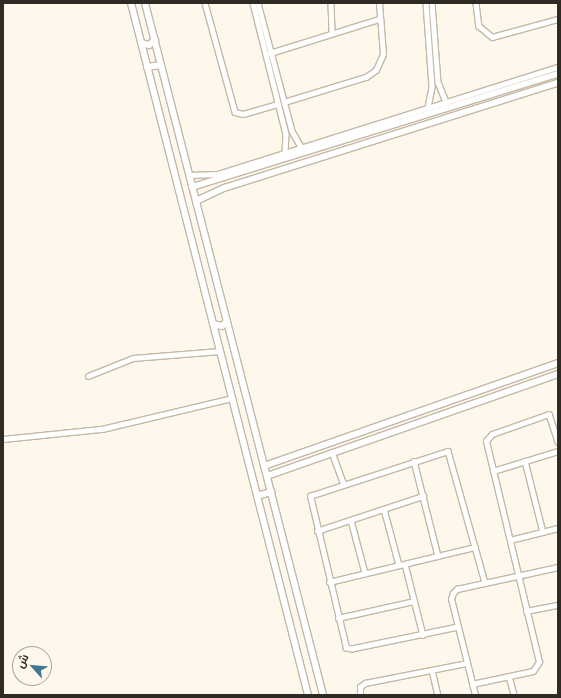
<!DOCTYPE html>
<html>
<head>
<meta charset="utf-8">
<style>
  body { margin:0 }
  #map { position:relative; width:561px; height:698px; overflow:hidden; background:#fef7eb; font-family:"PT Sans",Cairo,sans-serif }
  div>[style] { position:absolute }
  .roads { filter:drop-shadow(1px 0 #c4b8a6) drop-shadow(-1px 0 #c4b8a6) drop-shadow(0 1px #c4b8a6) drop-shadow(0 -1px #c4b8a6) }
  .street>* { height:4.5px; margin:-2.25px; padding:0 2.25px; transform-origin:2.25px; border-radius:2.25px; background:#fff }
  .secondary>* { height:6px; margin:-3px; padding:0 3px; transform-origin:3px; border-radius:3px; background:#fff }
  span { translate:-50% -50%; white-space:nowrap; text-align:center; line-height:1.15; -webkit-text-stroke:4px #fef7eb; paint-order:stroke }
  .frame { position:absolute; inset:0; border:4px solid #2f2a23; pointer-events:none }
  .north { position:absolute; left:12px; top:646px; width:40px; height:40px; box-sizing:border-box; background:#fef7eb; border:1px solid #aba59b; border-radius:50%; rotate:297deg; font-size:11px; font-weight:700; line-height:16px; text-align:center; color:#2f2a23 }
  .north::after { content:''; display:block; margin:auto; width:14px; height:18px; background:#3f7a92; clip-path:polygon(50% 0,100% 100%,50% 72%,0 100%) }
</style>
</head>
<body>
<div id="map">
  <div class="roads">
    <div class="street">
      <div style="left:205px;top:3px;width:113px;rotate:74.6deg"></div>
      <div style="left:235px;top:112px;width:8px;rotate:14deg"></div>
      <div style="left:243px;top:114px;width:36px;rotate:-16deg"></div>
      <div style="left:253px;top:3px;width:135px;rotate:75.9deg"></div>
      <div style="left:286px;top:134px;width:19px;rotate:93deg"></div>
      <div style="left:258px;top:3px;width:132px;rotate:75.1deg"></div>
      <div style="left:292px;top:131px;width:20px;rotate:60deg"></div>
      <div style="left:331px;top:3px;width:30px;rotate:88deg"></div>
      <div style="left:426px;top:3px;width:84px;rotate:85.9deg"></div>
      <div style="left:432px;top:87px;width:21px;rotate:101deg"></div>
      <div style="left:432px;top:3px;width:79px;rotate:85.7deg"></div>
      <div style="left:438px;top:82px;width:22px;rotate:68deg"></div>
      <div style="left:476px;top:3px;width:23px;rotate:83deg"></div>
      <div style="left:479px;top:26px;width:17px;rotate:40deg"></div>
      <div style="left:492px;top:37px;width:68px;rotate:-15.3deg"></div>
      <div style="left:270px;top:53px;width:114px;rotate:-17.3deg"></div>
      <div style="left:284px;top:102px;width:86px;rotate:-17deg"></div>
      <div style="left:366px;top:77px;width:12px;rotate:-35deg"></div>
      <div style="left:376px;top:70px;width:17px;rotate:-66deg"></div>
      <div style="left:383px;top:54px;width:51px;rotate:-94.5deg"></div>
      <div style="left:189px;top:175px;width:29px;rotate:-2deg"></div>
      <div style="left:218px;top:174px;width:356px;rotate:-17.5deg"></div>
      <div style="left:88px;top:376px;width:48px;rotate:-21.8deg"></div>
      <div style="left:133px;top:358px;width:87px;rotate:-4.6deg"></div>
      <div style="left:3px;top:439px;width:100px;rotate:-5.8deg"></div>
      <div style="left:102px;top:429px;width:134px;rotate:-13.4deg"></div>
      <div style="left:332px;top:452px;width:33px;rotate:70deg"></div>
      <div style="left:414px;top:461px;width:98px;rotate:75.8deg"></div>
      <div style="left:525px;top:461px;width:73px;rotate:75.8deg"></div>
      <div style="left:493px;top:471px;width:68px;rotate:-17.1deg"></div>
      <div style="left:384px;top:509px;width:58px;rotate:75deg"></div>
      <div style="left:351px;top:520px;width:55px;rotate:75.2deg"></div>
      <div style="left:317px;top:531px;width:112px;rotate:-18.3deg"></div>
      <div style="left:510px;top:540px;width:49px;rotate:-14deg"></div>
      <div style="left:405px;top:564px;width:73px;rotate:75.8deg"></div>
      <div style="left:329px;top:582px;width:150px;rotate:-13.5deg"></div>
      <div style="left:526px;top:611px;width:33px;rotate:-11deg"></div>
      <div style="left:338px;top:618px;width:78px;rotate:-12.6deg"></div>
      <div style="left:458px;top:627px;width:108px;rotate:168.3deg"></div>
      <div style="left:352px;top:649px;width:6px;rotate:-171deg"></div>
      <div style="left:346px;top:648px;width:156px;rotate:-103.3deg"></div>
      <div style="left:310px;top:496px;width:145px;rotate:-18.1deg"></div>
      <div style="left:448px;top:451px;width:137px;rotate:74.3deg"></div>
      <div style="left:432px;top:670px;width:26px;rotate:77deg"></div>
      <div style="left:509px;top:676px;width:20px;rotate:75deg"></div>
      <div style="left:472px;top:684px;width:62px;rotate:-12deg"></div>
      <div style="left:533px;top:671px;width:11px;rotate:-56deg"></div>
      <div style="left:539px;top:662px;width:227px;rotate:-103.5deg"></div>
      <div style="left:486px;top:441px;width:9px;rotate:-49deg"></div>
      <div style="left:492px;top:434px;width:60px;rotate:-19.3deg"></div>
      <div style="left:549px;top:414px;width:29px;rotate:72deg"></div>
      <div style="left:360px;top:695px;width:8px;rotate:-90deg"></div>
      <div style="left:360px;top:687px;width:6px;rotate:-39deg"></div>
      <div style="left:365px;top:683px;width:104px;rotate:-11.1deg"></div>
      <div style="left:475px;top:695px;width:99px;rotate:-104deg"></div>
      <div style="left:451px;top:599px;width:6px;rotate:-72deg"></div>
      <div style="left:453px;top:593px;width:6px;rotate:-45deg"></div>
      <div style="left:457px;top:589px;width:103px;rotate:-12.3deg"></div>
    </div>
    <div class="secondary">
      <div style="left:131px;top:3px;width:714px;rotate:75.65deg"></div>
      <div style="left:145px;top:3px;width:715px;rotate:75.57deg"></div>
      <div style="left:141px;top:43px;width:8px;rotate:14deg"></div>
      <div style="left:149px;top:45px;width:8px;rotate:-40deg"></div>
      <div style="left:147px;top:67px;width:14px;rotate:-8deg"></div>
      <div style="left:192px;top:187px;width:383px;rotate:-17.2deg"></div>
      <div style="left:196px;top:201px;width:31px;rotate:-25deg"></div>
      <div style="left:224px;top:188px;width:350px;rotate:-17.5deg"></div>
      <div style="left:213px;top:324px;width:9px;rotate:13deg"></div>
      <div style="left:222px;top:326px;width:7px;rotate:-45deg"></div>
      <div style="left:264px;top:466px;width:312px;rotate:-19.3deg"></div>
      <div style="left:267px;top:476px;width:308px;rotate:-19.3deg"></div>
      <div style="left:257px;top:496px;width:15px;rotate:-16deg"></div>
    </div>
  </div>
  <div class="frame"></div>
  <div class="north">ش</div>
</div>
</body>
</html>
